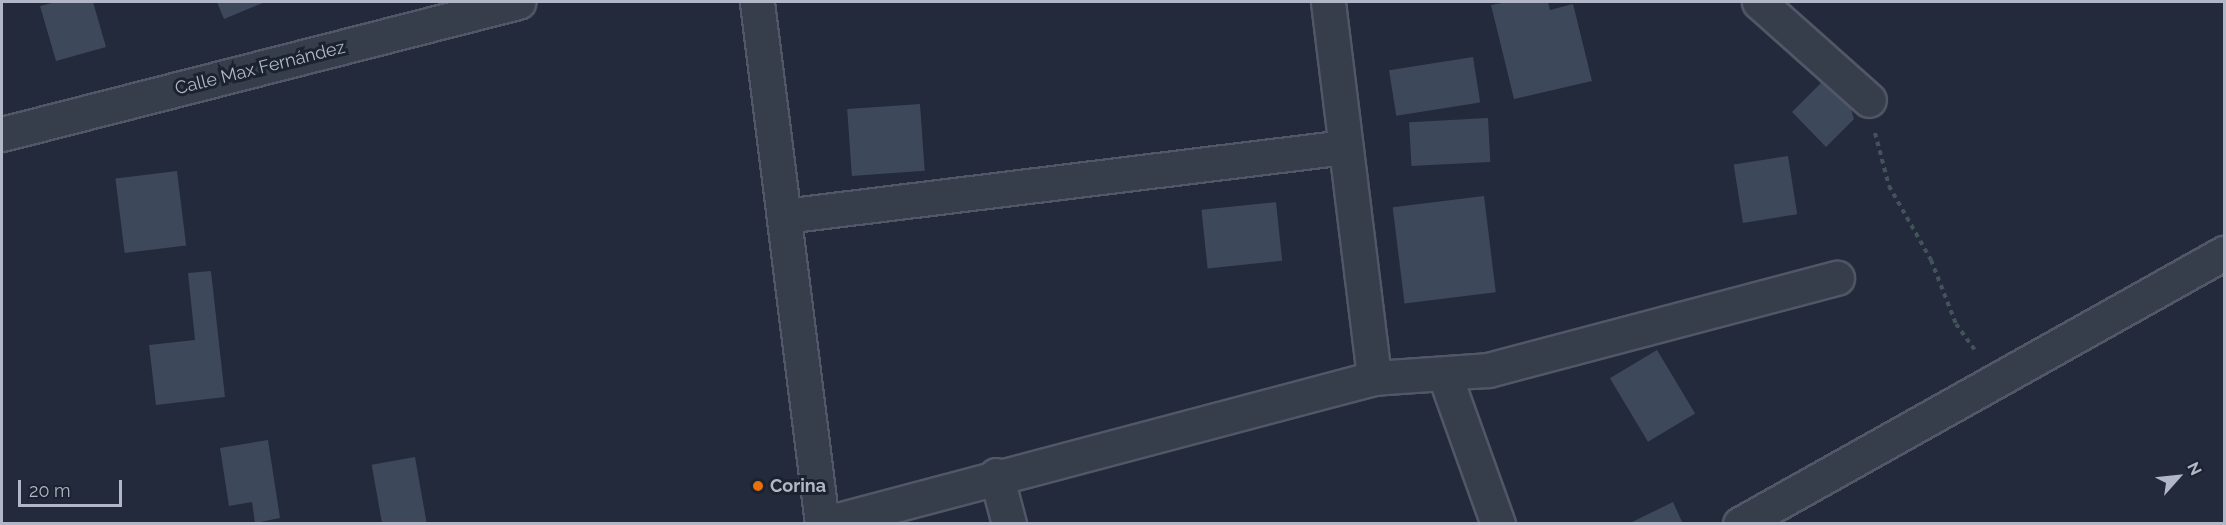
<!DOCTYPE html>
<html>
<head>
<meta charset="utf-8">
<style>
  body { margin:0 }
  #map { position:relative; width:2226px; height:525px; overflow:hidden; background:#222a3b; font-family:Raleway,sans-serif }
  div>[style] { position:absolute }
  .building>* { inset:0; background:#3e485b; transform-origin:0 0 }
  .path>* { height:4px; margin-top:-2px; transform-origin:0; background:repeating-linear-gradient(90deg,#425459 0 4.5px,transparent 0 9px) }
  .roads { filter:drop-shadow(2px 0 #515766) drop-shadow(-2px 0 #515766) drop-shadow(0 2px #515766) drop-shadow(0 -2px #515766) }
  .minor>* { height:33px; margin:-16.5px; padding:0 16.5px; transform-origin:16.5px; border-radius:16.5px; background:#363d4b }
  .dots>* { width:16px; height:16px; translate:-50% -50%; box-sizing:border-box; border:3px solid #1b2230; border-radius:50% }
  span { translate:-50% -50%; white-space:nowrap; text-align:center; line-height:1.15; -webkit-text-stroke:6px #1b2230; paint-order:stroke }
  .street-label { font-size:18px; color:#b1b7c7 }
  .poi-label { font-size:18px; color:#b1b7c7; font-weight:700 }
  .left { translate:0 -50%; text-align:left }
  .frame { position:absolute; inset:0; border:3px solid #b1b7c7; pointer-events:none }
  .north { position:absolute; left:2148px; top:447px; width:60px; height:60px; -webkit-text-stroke:4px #1b2230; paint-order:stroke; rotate:63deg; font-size:16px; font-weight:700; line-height:24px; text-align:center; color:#b1b7c7 }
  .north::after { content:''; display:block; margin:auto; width:21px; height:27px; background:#b1b7c7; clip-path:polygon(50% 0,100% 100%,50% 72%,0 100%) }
  .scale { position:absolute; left:18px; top:480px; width:104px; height:27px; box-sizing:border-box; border:3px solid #b1b7c7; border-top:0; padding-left:8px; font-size:18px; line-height:21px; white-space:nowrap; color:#b1b7c7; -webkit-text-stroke:4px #1b2230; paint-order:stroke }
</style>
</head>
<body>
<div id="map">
  <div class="building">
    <div style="clip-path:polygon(56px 2px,93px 2px,106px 47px,56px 61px,40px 6px)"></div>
    <div style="clip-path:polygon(217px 2px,265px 2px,224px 19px)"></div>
    <div style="clip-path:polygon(1507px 2px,1548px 2px,1550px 10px,1573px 4px,1592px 81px,1514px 99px,1491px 5px)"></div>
    <div style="left:1473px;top:57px;width:46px;height:85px;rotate:81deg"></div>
    <div style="clip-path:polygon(1828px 76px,1847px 96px,1854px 119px,1826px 147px,1792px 112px)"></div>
    <div style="left:920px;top:104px;width:67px;height:73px;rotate:86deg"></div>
    <div style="left:1488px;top:118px;width:44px;height:79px;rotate:87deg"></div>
    <div style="left:1788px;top:156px;width:59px;height:55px;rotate:81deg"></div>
    <div style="left:177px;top:171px;width:75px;height:62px;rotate:83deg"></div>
    <div style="left:1484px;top:196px;width:97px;height:92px;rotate:83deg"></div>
    <div style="left:1276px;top:202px;width:59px;height:75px;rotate:84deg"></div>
    <div style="clip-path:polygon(211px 271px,225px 397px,156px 405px,149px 345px,195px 340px,188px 273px)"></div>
    <div style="left:1657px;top:350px;width:74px;height:55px;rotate:59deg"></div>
    <div style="clip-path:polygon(268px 440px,280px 518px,255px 523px,252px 502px,229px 506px,220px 448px)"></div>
    <div style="left:415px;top:457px;width:68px;height:44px;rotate:80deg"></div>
    <div style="clip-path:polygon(1673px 502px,1683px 524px,1628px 524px)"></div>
  </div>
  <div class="path">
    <div style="left:1875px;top:133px;width:55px;rotate:75.2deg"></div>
    <div style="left:1889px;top:186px;width:85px;rotate:60.4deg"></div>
    <div style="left:1931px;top:260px;width:69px;rotate:68.7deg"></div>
    <div style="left:1956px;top:324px;width:36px;rotate:54deg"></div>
  </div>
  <div class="roads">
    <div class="minor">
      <div style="left:757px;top:2px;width:526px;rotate:82.9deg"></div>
      <div style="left:1328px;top:2px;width:379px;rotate:83deg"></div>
      <div style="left:1759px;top:2px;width:147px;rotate:41.7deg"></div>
      <div style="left:2px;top:134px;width:533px;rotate:-14.35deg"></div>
      <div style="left:784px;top:216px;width:565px;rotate:-7.01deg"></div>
      <div style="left:1445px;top:376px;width:157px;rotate:70.3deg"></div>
      <div style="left:996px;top:475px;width:51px;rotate:75.1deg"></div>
      <div style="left:823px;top:524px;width:570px;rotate:-14.84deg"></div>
      <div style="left:1374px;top:378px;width:114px;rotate:-4deg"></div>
      <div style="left:1488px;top:370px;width:361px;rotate:-14.8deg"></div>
      <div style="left:1740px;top:524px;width:555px;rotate:-29.25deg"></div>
    </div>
  </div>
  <div class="dots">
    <div style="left:758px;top:486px;background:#e8710a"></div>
  </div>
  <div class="street-label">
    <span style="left:260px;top:68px;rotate:-14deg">Calle Max Fernández</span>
  </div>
  <div class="poi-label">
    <span class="left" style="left:770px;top:486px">Corina</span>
  </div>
  <div class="frame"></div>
  <div class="north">N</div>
  <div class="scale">20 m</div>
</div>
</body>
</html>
